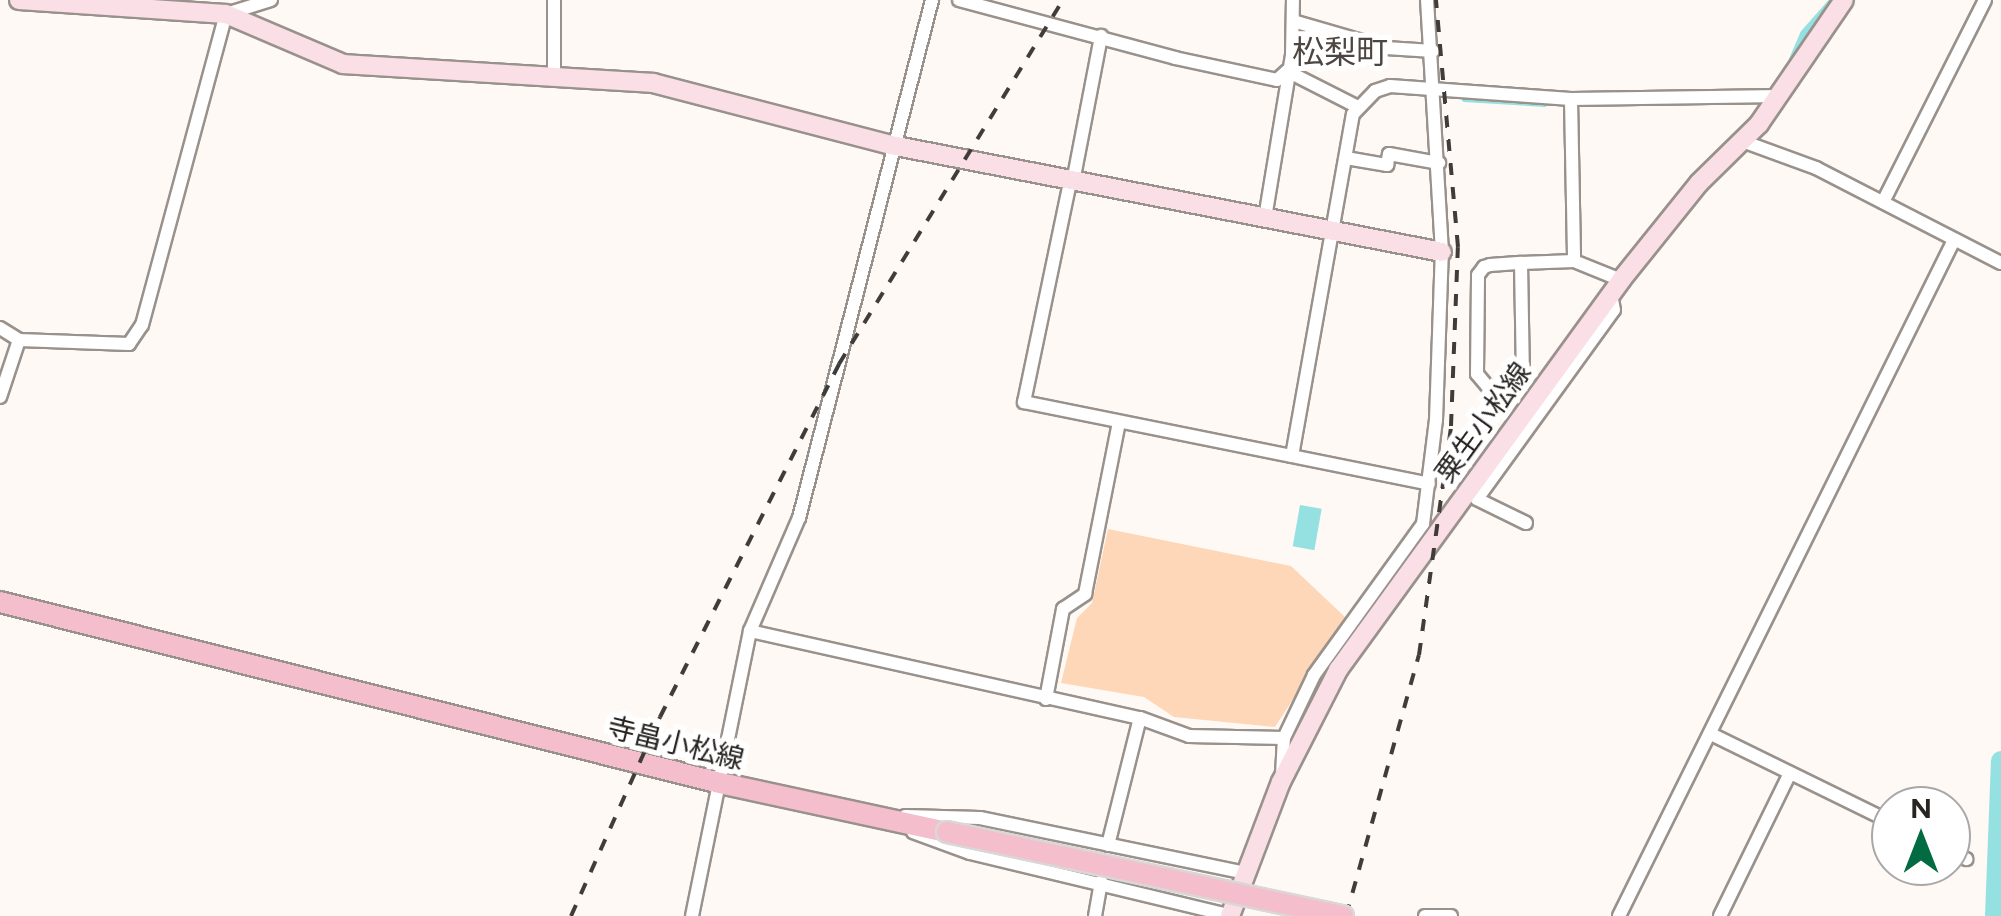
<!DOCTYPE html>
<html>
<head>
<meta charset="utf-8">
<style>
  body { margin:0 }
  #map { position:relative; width:2001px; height:916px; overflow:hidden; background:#fef9f5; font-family:Figtree,"Noto Sans JP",sans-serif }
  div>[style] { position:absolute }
  .green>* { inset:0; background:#fdd7b8 }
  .water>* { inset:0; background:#95e1e2; transform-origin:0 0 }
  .stream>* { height:4px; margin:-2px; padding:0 2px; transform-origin:2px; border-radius:2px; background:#95e1e2 }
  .canal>* { height:11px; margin:-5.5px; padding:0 5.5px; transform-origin:5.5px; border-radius:5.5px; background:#95e1e2 }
  .river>* { height:20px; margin:-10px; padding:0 10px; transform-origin:10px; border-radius:10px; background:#95e1e2 }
  .roads { filter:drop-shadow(2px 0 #99918b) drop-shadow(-2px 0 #99918b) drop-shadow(0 2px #99918b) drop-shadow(0 -2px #99918b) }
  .street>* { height:12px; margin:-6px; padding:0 6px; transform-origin:6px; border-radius:6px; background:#fff }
  .secondary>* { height:18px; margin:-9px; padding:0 9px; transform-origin:9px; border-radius:9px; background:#fadfe6 }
  .primary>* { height:20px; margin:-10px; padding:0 10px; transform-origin:10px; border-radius:10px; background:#f5becd }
  .rail>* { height:4px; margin-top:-2px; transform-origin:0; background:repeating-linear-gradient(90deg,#3f3c3a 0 12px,transparent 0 24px) }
  .bridges { filter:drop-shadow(2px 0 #d8d8d7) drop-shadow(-2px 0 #d8d8d7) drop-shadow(0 2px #d8d8d7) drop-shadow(0 -2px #d8d8d7) }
  .primary-bridge>* { height:20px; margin:-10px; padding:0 10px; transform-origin:10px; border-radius:10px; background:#f5becd }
  span { translate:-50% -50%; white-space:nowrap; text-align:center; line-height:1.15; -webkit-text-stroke:10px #fff; paint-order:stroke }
  .street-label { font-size:28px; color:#272422 }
  .quarter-label { font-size:32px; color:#4c4540 }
  .north { position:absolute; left:1871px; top:786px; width:100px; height:100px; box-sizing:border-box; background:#fff; border:2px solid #a9a7a7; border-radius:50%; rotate:0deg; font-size:28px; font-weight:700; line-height:40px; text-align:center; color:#272422 }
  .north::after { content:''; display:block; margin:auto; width:35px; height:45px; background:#036b42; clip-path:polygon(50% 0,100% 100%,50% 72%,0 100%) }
</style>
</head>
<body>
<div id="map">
  <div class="green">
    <div style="clip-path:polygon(1108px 529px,1291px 566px,1346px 618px,1275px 727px,1174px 717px,1144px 697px,1061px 683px,1077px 618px,1092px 603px)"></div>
  </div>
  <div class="water">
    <div style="left:1300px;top:505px;width:22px;height:42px;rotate:10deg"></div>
  </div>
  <div class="stream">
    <div style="left:1464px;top:100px;width:81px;rotate:3.5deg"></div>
  </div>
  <div class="canal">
    <div style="left:1793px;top:62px;width:30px;rotate:-67deg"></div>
    <div style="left:1805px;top:34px;width:45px;rotate:-48.6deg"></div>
  </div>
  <div class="river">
    <div style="left:1995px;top:916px;width:155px;rotate:-87.8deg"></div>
  </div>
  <div class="roads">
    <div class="street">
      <div style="left:554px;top:0;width:73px;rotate:90deg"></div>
      <div style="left:959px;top:0;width:224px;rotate:15deg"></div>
      <div style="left:1175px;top:58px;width:104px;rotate:12.2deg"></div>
      <div style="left:1277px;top:80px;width:13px;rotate:-42deg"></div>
      <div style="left:1293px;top:21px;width:97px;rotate:16.2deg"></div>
      <div style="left:1386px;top:48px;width:47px;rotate:3.7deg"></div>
      <div style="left:1287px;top:71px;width:77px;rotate:26.9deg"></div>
      <div style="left:1571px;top:99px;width:162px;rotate:88.9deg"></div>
      <div style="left:1742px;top:141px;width:79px;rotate:20deg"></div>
      <div style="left:1816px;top:168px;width:208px;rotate:27.2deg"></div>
      <div style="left:1346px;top:158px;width:42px;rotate:9.7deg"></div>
      <div style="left:1387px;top:165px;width:11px;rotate:-80deg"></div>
      <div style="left:1389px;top:154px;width:51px;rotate:10.2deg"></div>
      <div style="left:1070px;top:182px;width:225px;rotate:101.8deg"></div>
      <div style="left:1024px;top:402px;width:413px;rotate:11.4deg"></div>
      <div style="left:1073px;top:182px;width:149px;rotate:-79.1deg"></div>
      <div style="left:1883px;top:202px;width:226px;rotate:-63.2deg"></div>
      <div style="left:1265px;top:218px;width:165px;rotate:-80.6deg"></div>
      <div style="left:1292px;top:55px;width:55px;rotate:-89deg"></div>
      <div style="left:1521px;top:263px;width:118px;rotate:89deg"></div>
      <div style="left:1523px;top:381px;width:16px;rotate:137deg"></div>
      <div style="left:1511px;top:392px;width:18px;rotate:177deg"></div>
      <div style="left:1493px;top:393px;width:25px;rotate:-130deg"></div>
      <div style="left:1477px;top:374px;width:99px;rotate:-89.4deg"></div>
      <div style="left:1478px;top:275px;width:10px;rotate:-53deg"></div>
      <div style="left:1484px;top:267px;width:6px;rotate:-18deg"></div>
      <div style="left:1490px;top:265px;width:31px;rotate:-4deg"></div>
      <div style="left:1521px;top:263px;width:53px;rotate:-2.2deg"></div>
      <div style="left:1574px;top:261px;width:51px;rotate:22deg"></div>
      <div style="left:0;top:328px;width:22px;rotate:32deg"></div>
      <div style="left:19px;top:340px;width:110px;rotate:2.1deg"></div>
      <div style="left:129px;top:344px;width:23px;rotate:-56deg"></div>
      <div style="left:142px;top:325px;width:322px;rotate:-74.9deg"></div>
      <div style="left:226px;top:14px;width:47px;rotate:-17.3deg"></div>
      <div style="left:0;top:397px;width:60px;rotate:-71.6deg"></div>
      <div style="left:1292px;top:456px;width:347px;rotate:-79.9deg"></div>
      <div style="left:1353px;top:114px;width:32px;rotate:-46deg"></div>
      <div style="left:1375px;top:91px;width:16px;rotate:-18deg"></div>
      <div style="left:1390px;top:86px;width:181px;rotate:4.1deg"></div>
      <div style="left:1571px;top:99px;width:210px;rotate:-0.8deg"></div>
      <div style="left:1526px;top:523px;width:55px;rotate:-153.9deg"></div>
      <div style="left:1477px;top:499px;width:233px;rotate:-54.1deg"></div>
      <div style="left:1614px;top:310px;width:16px;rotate:-101deg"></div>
      <div style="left:750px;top:631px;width:400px;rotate:12.6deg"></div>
      <div style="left:1140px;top:718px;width:52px;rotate:20.2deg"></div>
      <div style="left:1189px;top:736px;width:95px;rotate:1.2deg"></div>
      <div style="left:1046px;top:699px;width:92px;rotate:-79.3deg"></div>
      <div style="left:1063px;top:609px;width:27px;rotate:-34deg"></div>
      <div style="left:1085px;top:594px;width:175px;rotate:-78.8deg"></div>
      <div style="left:1711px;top:734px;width:200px;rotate:26.1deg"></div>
      <div style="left:1282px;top:775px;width:37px;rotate:-87deg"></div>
      <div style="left:1284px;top:738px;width:70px;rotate:-64.5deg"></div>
      <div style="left:1314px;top:675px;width:186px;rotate:-54.2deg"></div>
      <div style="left:1423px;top:524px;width:105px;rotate:-82.9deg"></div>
      <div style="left:1436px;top:420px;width:168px;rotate:-88deg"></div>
      <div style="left:1442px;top:252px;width:252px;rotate:-93.4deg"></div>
      <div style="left:905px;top:816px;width:75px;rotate:1.5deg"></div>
      <div style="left:980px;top:818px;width:272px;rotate:11.7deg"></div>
      <div style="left:913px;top:832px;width:61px;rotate:20.2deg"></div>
      <div style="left:970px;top:853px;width:269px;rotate:13.5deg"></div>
      <div style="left:1108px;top:845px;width:131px;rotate:-75.9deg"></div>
      <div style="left:1951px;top:852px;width:17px;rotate:25deg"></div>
      <div style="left:692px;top:916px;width:291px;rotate:-78.5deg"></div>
      <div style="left:750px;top:631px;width:123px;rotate:-66.6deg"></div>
      <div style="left:799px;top:518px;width:535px;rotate:-75.6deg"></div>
      <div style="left:1095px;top:916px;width:35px;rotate:-80deg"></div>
      <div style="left:1425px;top:916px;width:26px"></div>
      <div style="left:1619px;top:916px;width:754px;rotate:-63.64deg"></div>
      <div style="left:1720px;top:916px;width:159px;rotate:-63.9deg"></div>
    </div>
    <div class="secondary">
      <div style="left:19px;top:0;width:207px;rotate:3.9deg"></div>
      <div style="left:226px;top:14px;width:127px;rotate:23.1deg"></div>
      <div style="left:343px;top:64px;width:311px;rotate:3.5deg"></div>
      <div style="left:653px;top:83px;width:246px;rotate:14.6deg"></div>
      <div style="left:891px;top:145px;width:561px;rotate:10.99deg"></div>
      <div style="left:1230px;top:916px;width:143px;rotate:-69.2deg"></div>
      <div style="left:1281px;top:782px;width:126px;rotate:-63deg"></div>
      <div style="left:1338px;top:670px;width:482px;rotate:-54deg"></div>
      <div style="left:1621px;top:280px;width:124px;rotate:-51.2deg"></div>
      <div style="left:1699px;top:183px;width:84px;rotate:-44.5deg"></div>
      <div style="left:1759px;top:124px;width:150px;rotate:-55.6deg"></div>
    </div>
    <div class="primary">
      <div style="left:0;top:602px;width:742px;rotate:14.11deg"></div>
      <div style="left:720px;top:783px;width:232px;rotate:12.2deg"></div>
    </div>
  </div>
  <div class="rail">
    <div style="left:571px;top:916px;width:218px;rotate:-65.9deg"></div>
    <div style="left:660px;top:717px;width:396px;rotate:-63.1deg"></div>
    <div style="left:839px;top:364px;width:427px;rotate:-58.4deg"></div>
    <div style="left:1346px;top:916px;width:271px;rotate:-74.4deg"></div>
    <div style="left:1419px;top:655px;width:231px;rotate:-82deg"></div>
    <div style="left:1451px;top:426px;width:179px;rotate:-87.8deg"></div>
    <div style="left:1458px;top:247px;width:248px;rotate:-95.1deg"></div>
  </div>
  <div class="bridges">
    <div class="primary-bridge">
      <div style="left:947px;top:832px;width:405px;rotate:12deg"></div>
    </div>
  </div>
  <div class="street-label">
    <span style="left:1483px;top:422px;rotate:-54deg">粟生小松線</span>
    <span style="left:676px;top:743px;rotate:14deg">寺畠小松線</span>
  </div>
  <div class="quarter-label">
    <span style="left:1340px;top:52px">松梨町</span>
  </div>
  <div class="north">N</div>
</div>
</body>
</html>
